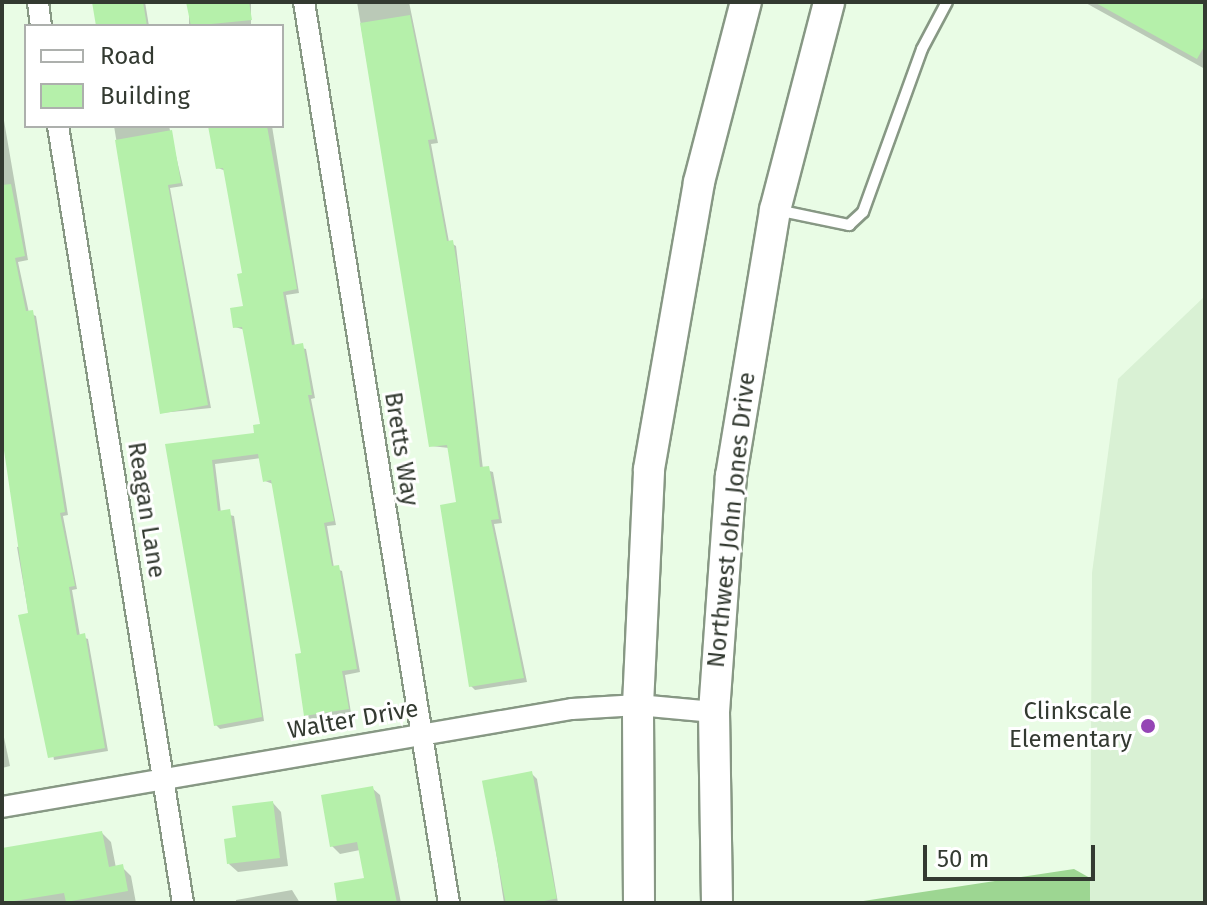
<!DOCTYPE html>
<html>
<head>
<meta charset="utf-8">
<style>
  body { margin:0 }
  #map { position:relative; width:1207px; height:905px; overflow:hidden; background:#e9fce5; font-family:"Fira Sans",sans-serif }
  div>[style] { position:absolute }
  .built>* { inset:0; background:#d9f1d4 }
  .forest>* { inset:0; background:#9dd692 }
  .shadow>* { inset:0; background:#0003; transform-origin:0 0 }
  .building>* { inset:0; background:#b5f0aa; transform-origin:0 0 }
  .roads { filter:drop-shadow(2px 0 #879884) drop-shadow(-2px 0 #879884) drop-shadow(0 2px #879884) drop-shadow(0 -2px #879884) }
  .service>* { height:10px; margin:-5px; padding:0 5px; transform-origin:5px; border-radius:5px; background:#fff }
  .minor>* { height:20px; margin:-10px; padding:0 10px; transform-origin:10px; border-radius:10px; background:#fff }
  .secondary>* { height:30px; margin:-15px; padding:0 15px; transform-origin:15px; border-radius:15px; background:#fff }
  .dots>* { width:22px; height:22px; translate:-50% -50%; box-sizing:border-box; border:4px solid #fff; border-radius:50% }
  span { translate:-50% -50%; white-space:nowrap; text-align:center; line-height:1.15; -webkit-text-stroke:6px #fff; paint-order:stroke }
  .street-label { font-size:24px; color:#333a31 }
  .poi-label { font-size:24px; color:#333a31 }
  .right { translate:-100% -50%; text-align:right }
  .frame { position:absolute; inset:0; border:4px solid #333a31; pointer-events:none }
  .legend { position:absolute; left:24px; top:24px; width:260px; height:104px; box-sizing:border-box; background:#fff; border:2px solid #adb0ad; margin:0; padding:10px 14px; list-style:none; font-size:24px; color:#333a31 }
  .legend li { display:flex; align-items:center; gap:16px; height:40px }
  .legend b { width:40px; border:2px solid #adb0ad }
  .scale { position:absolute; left:923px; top:845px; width:172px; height:36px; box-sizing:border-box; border:4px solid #333a31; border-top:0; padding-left:10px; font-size:24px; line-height:28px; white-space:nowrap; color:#333a31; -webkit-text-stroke:6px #fff; paint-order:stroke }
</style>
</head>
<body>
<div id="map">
  <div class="built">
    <div style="clip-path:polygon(1205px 296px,1205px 903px,1090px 903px,1092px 573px,1118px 379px)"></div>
  </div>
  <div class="forest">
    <div style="clip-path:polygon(1074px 869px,1090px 878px,1090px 903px,850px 903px)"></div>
  </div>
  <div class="shadow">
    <div style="clip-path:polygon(93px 2px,145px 2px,149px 26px,97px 26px)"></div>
    <div style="left:189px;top:2px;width:62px;height:25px"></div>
    <div style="clip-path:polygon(357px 2px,409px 2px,438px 143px,431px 144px,449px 242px,456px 246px,483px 469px,493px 472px,502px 523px,494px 524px,527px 682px,475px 690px,471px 686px,459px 504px,449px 448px,431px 446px)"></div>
    <div style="clip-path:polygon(1084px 2px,1205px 2px,1205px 69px)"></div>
    <div style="clip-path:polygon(2px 109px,28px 260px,18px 262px,29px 313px,36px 316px,68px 515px,63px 516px,77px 589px,72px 590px,80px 636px,88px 639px,108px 751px,54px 760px,17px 547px,22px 546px,2px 419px)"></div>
    <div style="clip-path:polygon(114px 126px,169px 126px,183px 186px,170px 188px,211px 408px,161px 413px)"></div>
    <div style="clip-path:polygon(210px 126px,272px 126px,299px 293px,286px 295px,295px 346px,306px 349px,315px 398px,311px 399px,336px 525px,327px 526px,334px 568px,342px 571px,360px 672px,345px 675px,351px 713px,310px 719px,306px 715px,303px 655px,273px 484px,265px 481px,261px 458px,215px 464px,221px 513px,234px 516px,264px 721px,220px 729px,216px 725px,167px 446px,257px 435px,263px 425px,245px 330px,235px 327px,245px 307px,244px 275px,226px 171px,218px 168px)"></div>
    <div style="clip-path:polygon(2px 728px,10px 766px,2px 768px)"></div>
    <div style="clip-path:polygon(531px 773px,537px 779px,558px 903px,504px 903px,485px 781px)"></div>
    <div style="clip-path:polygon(372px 788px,380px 795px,401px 903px,339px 903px,366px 880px,360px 850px,340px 854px,332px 846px)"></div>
    <div style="clip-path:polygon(273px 803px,281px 812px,288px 866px,238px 872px,229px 864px,238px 839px)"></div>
    <div style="clip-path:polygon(102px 833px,111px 842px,116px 868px,122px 867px,131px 876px,136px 903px,2px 903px,2px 850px)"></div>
    <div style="clip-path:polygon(292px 890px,300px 903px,236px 903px,236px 900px)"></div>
  </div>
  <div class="building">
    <div style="clip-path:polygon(92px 2px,143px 2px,147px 26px,96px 26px)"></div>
    <div style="clip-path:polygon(186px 2px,249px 2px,252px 20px,191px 26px)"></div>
    <div style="clip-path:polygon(1094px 2px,1205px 2px,1205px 45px,1197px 59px)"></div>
    <div style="clip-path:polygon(410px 15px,435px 139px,428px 140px,447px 241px,453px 240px,461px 290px,480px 467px,489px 466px,499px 519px,491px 520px,524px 678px,469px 687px,440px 505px,456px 502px,447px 445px,429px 447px,360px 23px)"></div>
    <div style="clip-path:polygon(208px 126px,267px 126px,297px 289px,283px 292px,292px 345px,303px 343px,312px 395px,308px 395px,334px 521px,324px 523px,332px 566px,339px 565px,357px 669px,342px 671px,349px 709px,304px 716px,295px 654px,301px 653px,271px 480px,263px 482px,258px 454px,212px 460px,218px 511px,230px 509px,262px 717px,214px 726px,165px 444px,254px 433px,253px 425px,260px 424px,242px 327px,233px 328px,230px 308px,243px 306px,237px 274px,242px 273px,223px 168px,216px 169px)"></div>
    <div style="clip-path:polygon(172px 130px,181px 183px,168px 185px,208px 405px,160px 414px,115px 140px)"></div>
    <div style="clip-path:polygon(11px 184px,25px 256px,15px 258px,26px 311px,33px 310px,65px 512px,60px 513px,75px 586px,69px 587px,77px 635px,85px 633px,105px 748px,48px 758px,18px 615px,28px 613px,2px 437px,2px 185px)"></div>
    <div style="left:532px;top:771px;width:130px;height:51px;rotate:79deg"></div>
    <div style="clip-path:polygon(373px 786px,397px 903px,337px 903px,334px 883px,364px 878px,357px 842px,330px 847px,321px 795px)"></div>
    <div style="clip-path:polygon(273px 801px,280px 858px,227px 864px,224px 839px,236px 837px,232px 806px)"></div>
    <div style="clip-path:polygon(102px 831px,109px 867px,123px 864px,128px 891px,66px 902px,64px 893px,2px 903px,2px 848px)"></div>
  </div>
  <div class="roads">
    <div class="service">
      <div style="left:777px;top:210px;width:74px;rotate:11.8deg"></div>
      <div style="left:849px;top:225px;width:19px;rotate:-43deg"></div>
      <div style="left:863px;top:212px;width:173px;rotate:-70.1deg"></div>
      <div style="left:922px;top:49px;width:53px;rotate:-62deg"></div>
    </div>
    <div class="minor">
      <div style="left:38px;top:2px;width:24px;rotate:83deg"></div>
      <div style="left:304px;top:2px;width:913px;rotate:80.86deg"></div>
      <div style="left:58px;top:126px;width:787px;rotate:80.86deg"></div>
      <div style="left:2px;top:807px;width:578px;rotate:-9.76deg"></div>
      <div style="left:572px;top:709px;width:66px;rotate:-3.5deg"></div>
      <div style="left:638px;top:705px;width:76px;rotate:5.3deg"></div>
    </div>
    <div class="secondary">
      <div style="left:639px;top:903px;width:198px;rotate:-90.3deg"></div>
      <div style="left:638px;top:705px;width:236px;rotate:-87.3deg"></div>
      <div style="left:649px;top:469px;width:291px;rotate:-80.1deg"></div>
      <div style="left:699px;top:182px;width:186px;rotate:-75.4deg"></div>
      <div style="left:717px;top:903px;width:191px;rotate:-90.9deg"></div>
      <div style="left:714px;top:712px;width:237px;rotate:-85.9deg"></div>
      <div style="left:731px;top:476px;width:270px;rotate:-80.6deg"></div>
      <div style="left:775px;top:210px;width:215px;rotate:-75.4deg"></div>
    </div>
  </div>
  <div class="dots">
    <div style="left:1148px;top:726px;background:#9545b5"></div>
  </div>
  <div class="street-label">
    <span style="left:401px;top:449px;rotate:81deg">Bretts Way</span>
    <span style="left:146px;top:510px;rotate:81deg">Reagan Lane</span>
    <span style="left:732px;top:520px;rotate:-84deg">Northwest John Jones Drive</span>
    <span style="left:353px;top:720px;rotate:-10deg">Walter Drive</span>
  </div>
  <div class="poi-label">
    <span class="right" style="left:1132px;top:726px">Clinkscale<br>Elementary</span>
  </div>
  <div class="frame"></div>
  <ul class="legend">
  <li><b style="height:10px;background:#fff"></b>Road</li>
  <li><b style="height:22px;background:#b5f0aa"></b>Building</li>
  </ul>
  <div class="scale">50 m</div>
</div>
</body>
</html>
